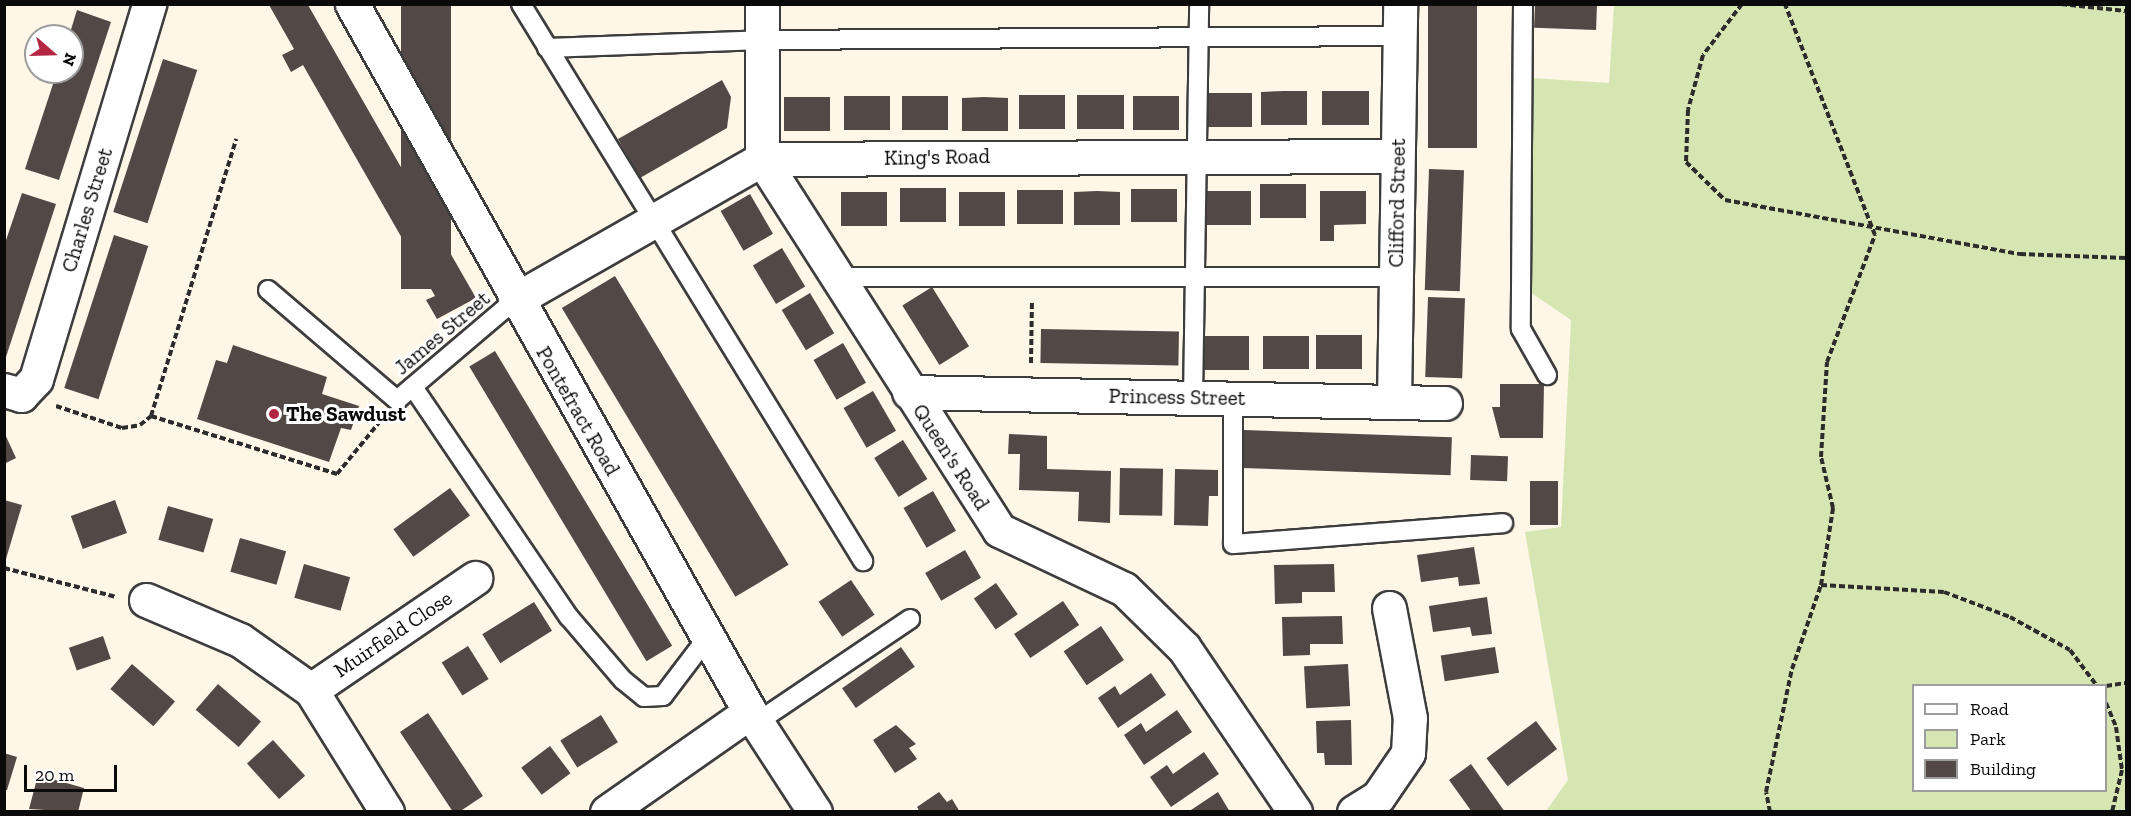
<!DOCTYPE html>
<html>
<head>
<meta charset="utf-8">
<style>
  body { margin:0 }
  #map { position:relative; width:2131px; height:816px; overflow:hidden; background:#fef7e7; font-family:"Zilla Slab",serif }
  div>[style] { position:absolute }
  .green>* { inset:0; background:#d5e6b3 }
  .building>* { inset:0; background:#524947; transform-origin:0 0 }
  .path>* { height:4px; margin-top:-2px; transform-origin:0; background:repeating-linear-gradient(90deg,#2c2c2c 0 6px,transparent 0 9px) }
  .roads { filter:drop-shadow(2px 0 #3d3d3d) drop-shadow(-2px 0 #3d3d3d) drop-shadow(0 2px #3d3d3d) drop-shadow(0 -2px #3d3d3d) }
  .service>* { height:18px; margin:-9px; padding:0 9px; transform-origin:9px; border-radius:9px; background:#fff }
  .minor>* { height:33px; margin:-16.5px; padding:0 16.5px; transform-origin:16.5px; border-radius:16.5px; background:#fff }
  .tertiary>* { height:33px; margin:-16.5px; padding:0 16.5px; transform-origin:16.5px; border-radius:16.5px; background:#fff }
  .dots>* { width:16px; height:16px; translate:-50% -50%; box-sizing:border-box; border:3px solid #fff; border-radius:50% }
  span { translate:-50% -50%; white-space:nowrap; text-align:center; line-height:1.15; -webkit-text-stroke:6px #fff; paint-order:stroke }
  .street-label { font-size:21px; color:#0a0a0a }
  .poi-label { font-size:21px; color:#0a0a0a; font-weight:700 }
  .left { translate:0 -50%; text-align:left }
  .frame { position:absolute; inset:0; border:6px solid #0a0a0a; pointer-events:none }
  .legend { position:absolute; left:1912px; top:684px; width:195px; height:108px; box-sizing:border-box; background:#fff; border:2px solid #9d9d9d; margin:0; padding:8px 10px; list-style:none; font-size:18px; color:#0a0a0a }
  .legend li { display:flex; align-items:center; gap:12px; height:30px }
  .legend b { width:30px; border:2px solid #9d9d9d }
  .north { position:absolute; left:24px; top:24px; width:60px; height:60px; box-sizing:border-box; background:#fff; border:2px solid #9d9d9d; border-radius:50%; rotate:110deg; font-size:16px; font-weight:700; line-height:24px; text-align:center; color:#0a0a0a }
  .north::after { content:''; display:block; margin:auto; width:21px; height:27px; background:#b42742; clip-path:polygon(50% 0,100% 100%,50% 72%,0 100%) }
  .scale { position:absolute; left:24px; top:765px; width:93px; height:27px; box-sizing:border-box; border:3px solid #0a0a0a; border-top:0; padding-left:8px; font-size:18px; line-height:21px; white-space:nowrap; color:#0a0a0a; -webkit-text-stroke:4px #fff; paint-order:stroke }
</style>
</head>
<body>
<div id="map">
  <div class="green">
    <div style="clip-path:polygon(evenodd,1614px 5px,2126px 5px,2126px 811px,1546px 811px,1568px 780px,1525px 532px,1561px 527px,1571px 320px,1527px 290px,1532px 78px,1609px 83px,1614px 5px,1914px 686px,2106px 686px,2106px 790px,1914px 790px,1914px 686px)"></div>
  </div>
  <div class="building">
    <div style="left:401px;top:4px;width:50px;height:285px"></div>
    <div style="left:1428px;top:4px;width:49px;height:144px"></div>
    <div style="left:1597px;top:4px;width:26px;height:62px;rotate:92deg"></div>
    <div style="clip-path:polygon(269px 5px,308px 5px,476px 298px,437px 319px,426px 300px,435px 296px,303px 65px,291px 72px,282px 55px,294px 49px)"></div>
    <div style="clip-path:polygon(77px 10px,111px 22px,59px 180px,25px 169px,57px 72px,72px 72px,69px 36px)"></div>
    <div style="left:163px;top:59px;width:36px;height:161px;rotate:18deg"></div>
    <div style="clip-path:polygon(722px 80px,731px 97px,727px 128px,640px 178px,618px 139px)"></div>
    <div style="clip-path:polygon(1284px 91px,1307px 91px,1307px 125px,1261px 125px,1261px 92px)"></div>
    <div style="left:1322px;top:91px;width:47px;height:34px"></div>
    <div style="left:1206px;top:93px;width:46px;height:34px"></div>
    <div style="left:1019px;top:95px;width:46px;height:34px"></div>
    <div style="left:1077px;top:95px;width:47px;height:34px"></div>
    <div style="left:844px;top:96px;width:46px;height:34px"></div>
    <div style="left:902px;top:96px;width:46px;height:34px"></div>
    <div style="left:1133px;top:96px;width:46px;height:34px"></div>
    <div style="left:784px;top:97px;width:46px;height:34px"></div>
    <div style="clip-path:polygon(984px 97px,1008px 98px,1008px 131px,962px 131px,962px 98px)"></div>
    <div style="left:1429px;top:169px;width:35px;height:121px;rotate:2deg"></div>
    <div style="left:1306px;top:184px;width:34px;height:46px;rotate:90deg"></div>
    <div style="left:900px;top:188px;width:46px;height:34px"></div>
    <div style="left:1131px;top:189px;width:46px;height:33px"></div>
    <div style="left:1017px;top:190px;width:46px;height:34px"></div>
    <div style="clip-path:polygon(1097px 191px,1120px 192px,1120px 225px,1074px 225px,1074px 192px)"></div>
    <div style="left:1251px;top:191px;width:34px;height:46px;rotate:90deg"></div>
    <div style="clip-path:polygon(1320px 191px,1366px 191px,1366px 224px,1334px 225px,1334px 241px,1320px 241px)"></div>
    <div style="left:887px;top:192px;width:34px;height:46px;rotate:90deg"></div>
    <div style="left:959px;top:192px;width:46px;height:34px"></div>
    <div style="clip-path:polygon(22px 193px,56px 204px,5px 360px,4px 246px)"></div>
    <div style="left:750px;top:194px;width:46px;height:34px;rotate:60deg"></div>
    <div style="left:114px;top:235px;width:36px;height:161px;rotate:18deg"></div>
    <div style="left:782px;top:248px;width:45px;height:34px;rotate:59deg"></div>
    <div style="left:615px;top:276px;width:337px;height:62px;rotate:59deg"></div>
    <div style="left:932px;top:287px;width:70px;height:35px;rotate:58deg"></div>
    <div style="left:810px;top:293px;width:47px;height:33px;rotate:59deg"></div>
    <div style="left:1428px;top:297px;width:37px;height:80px;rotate:2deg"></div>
    <div style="left:1041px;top:329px;width:138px;height:34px;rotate:1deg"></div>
    <div style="left:1316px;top:335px;width:46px;height:34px"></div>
    <div style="left:1203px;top:336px;width:46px;height:34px"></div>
    <div style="left:1263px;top:336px;width:46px;height:33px"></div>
    <div style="left:843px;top:343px;width:46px;height:34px;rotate:60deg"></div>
    <div style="clip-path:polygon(233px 345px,327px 377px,322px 394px,359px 406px,351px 430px,341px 428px,329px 462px,197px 419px,216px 360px,227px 363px)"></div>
    <div style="left:495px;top:351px;width:344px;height:30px;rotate:59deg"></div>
    <div style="clip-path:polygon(1500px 384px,1544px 384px,1543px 438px,1500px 438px,1492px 407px,1500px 407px)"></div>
    <div style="left:873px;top:391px;width:46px;height:34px;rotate:60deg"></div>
    <div style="left:1244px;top:430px;width:208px;height:38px;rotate:2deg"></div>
    <div style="clip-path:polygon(4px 432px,16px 458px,4px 464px)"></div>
    <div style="clip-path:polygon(1009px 434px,1047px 436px,1047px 469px,1111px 471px,1110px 523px,1078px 521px,1079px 492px,1019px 490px,1020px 454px,1008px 454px)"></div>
    <div style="left:903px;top:440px;width:46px;height:34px;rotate:58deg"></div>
    <div style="left:1471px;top:455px;width:37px;height:25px;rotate:2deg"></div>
    <div style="left:1120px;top:468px;width:43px;height:47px;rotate:1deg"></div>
    <div style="clip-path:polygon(1175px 469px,1218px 470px,1218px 496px,1209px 496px,1208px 526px,1174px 525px)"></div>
    <div style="left:1530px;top:481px;width:28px;height:44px"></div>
    <div style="left:450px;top:488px;width:34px;height:70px;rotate:54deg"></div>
    <div style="left:933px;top:491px;width:46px;height:34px;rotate:60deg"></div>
    <div style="clip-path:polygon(4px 500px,22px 505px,6px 559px,4px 558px)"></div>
    <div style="left:115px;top:500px;width:35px;height:47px;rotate:70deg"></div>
    <div style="left:168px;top:506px;width:47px;height:35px;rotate:16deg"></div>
    <div style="left:240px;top:538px;width:48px;height:35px;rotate:16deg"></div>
    <div style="clip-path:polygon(1474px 547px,1480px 584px,1459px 586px,1458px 577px,1421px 582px,1417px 555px)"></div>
    <div style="left:965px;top:550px;width:32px;height:46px;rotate:60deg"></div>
    <div style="left:304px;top:564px;width:48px;height:35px;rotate:16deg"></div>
    <div style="clip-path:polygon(1334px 564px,1335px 592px,1302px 592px,1302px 603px,1275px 604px,1274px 565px)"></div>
    <div style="left:851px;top:580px;width:42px;height:39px;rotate:56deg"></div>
    <div style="left:996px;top:583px;width:38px;height:27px;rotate:55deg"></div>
    <div style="clip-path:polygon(1487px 597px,1492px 634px,1472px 636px,1470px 627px,1433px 632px,1429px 606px)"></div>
    <div style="left:1063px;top:601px;width:29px;height:59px;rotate:56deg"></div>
    <div style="left:534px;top:602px;width:34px;height:61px;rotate:58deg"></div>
    <div style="clip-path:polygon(1342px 616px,1343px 644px,1310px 644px,1310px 655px,1283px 656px,1282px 617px)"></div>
    <div style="left:1101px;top:626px;width:41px;height:45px;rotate:56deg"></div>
    <div style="left:103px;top:636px;width:24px;height:36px;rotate:71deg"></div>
    <div style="left:468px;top:646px;width:39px;height:31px;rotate:58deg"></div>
    <div style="left:901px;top:647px;width:24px;height:72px;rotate:55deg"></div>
    <div style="left:1495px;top:647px;width:26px;height:55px;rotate:81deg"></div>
    <div style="left:132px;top:664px;width:57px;height:33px;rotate:41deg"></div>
    <div style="left:1348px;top:664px;width:42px;height:44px;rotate:87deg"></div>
    <div style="clip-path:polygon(1151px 673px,1166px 695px,1118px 728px,1098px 698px,1115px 686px,1120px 695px)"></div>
    <div style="left:218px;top:684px;width:57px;height:34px;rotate:41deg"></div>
    <div style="clip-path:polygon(1177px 710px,1192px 732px,1144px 765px,1124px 735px,1141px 723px,1146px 732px)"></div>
    <div style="clip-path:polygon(428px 713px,483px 796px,459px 812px,453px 812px,400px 732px)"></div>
    <div style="left:601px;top:715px;width:32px;height:48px;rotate:58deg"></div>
    <div style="clip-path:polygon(1351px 720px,1352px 765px,1325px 765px,1324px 753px,1317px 753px,1316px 721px)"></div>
    <div style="left:1536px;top:721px;width:35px;height:62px;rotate:53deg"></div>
    <div style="clip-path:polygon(896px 725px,916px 744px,909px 748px,917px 759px,895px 773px,873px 740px)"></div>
    <div style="left:273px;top:740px;width:48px;height:35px;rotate:48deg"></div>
    <div style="left:550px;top:746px;width:34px;height:36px;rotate:53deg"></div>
    <div style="clip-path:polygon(1204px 752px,1219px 774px,1171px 807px,1150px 777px,1167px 765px,1173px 774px)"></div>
    <div style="clip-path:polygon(4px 753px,17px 757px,7px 790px,4px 790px)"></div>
    <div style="clip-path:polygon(1471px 764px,1505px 812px,1472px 812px,1449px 780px)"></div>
    <div style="clip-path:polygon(38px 775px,84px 788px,78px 812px,29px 809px)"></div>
    <div style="clip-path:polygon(939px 792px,947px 802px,952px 799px,960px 812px,920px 812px,917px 807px)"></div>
    <div style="clip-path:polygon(1218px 792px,1230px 812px,1188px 812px)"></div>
  </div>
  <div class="path">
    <div style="left:1742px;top:4px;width:64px;rotate:127.4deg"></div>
    <div style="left:1703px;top:55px;width:57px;rotate:105.3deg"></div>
    <div style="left:1688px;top:110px;width:52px;rotate:92.2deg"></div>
    <div style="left:1686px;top:162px;width:54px;rotate:44.3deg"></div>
    <div style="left:1725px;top:200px;width:300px;rotate:10.4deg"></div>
    <div style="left:2020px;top:254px;width:106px;rotate:2.2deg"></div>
    <div style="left:2061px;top:4px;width:65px;rotate:6.1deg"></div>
    <div style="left:1031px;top:363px;width:61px;rotate:-89.1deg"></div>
    <div style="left:56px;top:406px;width:70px;rotate:18.4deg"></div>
    <div style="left:122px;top:428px;width:18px;rotate:-9deg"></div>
    <div style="left:140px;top:425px;width:14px;rotate:-39deg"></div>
    <div style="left:151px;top:416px;width:290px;rotate:-72.9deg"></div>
    <div style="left:151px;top:416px;width:195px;rotate:17.3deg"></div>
    <div style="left:337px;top:474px;width:71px;rotate:-50.7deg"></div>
    <div style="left:4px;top:568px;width:116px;rotate:14.5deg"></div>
    <div style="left:1821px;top:585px;width:123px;rotate:3.3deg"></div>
    <div style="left:1944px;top:592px;width:71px;rotate:20.7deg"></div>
    <div style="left:2010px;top:617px;width:68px;rotate:28.8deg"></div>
    <div style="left:2070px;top:650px;width:45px;rotate:53.1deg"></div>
    <div style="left:2106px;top:686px;width:20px;rotate:-9deg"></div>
    <div style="left:2106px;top:703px;width:26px;rotate:67deg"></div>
    <div style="left:2116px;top:727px;width:43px;rotate:82.1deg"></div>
    <div style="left:2122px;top:770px;width:43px;rotate:103.4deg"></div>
    <div style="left:1770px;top:812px;width:20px;rotate:-101deg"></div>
    <div style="left:1766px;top:792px;width:126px;rotate:-78.1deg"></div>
    <div style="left:1792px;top:669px;width:89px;rotate:-71deg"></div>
    <div style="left:1821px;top:585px;width:78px;rotate:-81.1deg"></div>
    <div style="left:1833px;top:508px;width:52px;rotate:-103.2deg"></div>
    <div style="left:1821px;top:457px;width:95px;rotate:-86.4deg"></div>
    <div style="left:1827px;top:362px;width:136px;rotate:-69.3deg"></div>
    <div style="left:1875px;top:235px;width:248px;rotate:-111.3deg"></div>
  </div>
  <div class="roads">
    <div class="service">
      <div style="left:521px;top:4px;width:654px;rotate:58.45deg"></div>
      <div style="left:1523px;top:4px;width:325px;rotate:90.4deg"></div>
      <div style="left:1521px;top:329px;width:53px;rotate:60.5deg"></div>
      <div style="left:547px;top:48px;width:215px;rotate:-2.1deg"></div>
      <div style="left:762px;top:40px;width:637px;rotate:-0.36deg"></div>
      <div style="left:837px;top:277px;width:559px"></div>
      <div style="left:268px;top:290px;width:170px;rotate:40.5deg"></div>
      <div style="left:397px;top:400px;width:155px;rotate:-40.3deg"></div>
      <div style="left:413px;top:387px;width:278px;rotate:55.9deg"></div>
      <div style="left:569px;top:617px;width:83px;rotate:49.4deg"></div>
      <div style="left:623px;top:680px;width:27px;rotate:39deg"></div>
      <div style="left:644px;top:697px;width:19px;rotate:-3deg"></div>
      <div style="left:663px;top:696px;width:73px;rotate:-52.8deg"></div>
      <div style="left:1193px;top:398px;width:394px;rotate:-89.1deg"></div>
      <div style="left:1233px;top:398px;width:146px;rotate:90deg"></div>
      <div style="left:1233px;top:544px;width:271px;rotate:-4.4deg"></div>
      <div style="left:756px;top:723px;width:186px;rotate:-34deg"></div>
    </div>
    <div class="minor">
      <div style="left:762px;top:4px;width:155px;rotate:90deg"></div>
      <div style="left:762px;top:159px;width:440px;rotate:57.4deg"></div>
      <div style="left:999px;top:530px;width:138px;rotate:25.3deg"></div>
      <div style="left:1124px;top:589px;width:84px;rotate:44.5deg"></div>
      <div style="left:1184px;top:648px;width:198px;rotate:55.9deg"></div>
      <div style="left:515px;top:300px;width:284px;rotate:-29.7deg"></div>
      <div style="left:762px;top:159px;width:635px;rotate:-0.27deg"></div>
      <div style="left:4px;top:390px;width:18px;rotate:16deg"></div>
      <div style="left:21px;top:395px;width:22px;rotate:-47deg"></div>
      <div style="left:36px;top:379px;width:392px;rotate:-73.2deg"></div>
      <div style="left:909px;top:392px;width:536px;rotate:1.18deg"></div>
      <div style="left:1394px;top:402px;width:398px;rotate:-89.1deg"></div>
      <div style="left:146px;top:600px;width:102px;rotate:23.1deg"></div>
      <div style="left:240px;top:640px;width:87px;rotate:35.2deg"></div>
      <div style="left:311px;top:690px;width:144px;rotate:58.1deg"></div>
      <div style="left:311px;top:690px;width:199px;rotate:-34.3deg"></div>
      <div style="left:607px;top:812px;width:174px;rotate:-35deg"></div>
      <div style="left:1354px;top:812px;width:28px;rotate:-32deg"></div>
      <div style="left:1378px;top:797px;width:53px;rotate:-55.7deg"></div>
      <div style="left:1408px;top:753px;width:35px;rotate:-87deg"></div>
      <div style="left:1410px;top:718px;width:112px;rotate:-100.8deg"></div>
    </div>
    <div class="tertiary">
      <div style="left:352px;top:4px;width:812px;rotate:60.66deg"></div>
      <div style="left:750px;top:712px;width:119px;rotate:57deg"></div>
    </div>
  </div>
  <div class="dots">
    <div style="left:274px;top:414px;background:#b42742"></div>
  </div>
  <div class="street-label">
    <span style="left:937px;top:157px;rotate:-1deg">King's Road</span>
    <span style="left:1397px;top:203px;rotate:-89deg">Clifford Street</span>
    <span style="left:87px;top:210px;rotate:-73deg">Charles Street</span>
    <span style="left:442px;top:333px;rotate:-40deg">James Street</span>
    <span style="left:1177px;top:397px;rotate:1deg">Princess Street</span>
    <span style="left:578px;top:411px;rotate:60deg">Pontefract Road</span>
    <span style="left:951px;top:457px;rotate:57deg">Queen's Road</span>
    <span style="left:393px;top:634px;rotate:-34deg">Muirfield Close</span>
  </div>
  <div class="poi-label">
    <span class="left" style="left:286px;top:414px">The Sawdust</span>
  </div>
  <div class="frame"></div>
  <ul class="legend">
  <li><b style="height:8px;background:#fff"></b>Road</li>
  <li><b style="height:16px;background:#d5e6b3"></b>Park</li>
  <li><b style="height:16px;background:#524947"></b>Building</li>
  </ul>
  <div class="north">N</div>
  <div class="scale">20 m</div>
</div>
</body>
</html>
